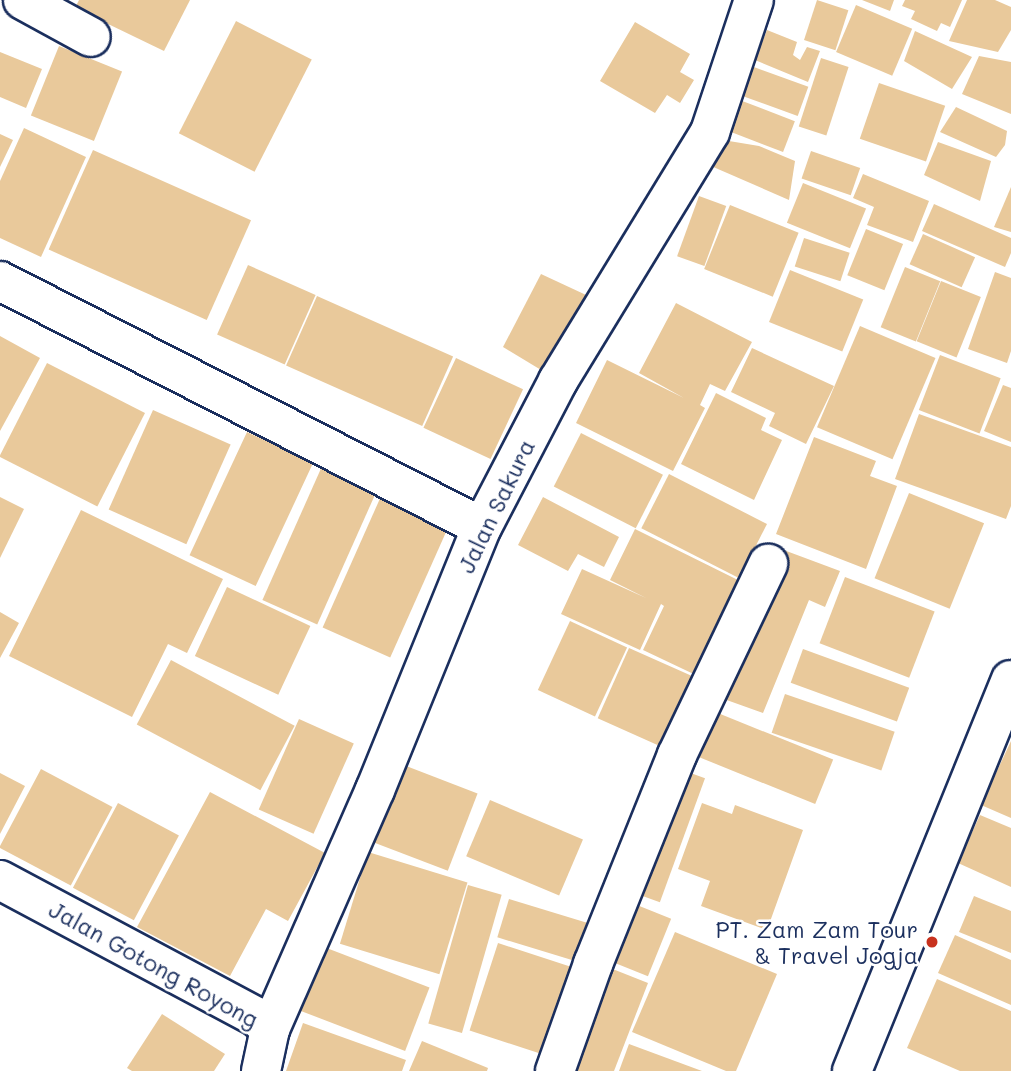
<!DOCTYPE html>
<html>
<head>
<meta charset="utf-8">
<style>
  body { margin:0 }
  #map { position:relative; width:1011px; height:1071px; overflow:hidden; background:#fff; font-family:Mali,sans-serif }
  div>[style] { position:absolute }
  .building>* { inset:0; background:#e9c99b; transform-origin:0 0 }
  .roads { filter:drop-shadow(2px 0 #1b2f5e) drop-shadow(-2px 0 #1b2f5e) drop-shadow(0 2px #1b2f5e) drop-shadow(0 -2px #1b2f5e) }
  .street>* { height:38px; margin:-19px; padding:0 19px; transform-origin:19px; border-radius:19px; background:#fff }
  .primary>* { height:38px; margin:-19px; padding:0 19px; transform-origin:19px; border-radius:19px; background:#fff }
  .dots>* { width:19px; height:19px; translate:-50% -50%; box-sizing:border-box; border:4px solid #fff; border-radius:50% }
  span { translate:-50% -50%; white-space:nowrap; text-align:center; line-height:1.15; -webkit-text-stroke:5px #fff; paint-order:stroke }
  .street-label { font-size:23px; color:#1b2f5e }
  .poi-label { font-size:23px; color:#1b2f5e }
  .right { translate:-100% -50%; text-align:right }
</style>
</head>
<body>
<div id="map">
  <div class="building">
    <div style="clip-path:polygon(79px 0,190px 0,164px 51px,75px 8px)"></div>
    <div style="left:817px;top:0;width:33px;height:42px;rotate:18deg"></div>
    <div style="clip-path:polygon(862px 0,894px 0,890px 11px)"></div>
    <div style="clip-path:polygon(905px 0,962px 0,950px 27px,941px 23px,937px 31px,911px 19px,915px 11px,902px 6px)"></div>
    <div style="clip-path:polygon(967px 0,995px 0,1011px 7px,1011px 30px,998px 52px,949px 41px)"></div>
    <div style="left:856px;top:5px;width:61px;height:51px;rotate:23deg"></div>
    <div style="left:236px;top:21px;width:85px;height:126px;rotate:27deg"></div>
    <div style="clip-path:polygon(635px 22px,690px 54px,680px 72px,694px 80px,680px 103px,667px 95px,655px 113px,600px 81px)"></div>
    <div style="clip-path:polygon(767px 30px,797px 42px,793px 55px,800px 60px,807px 47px,820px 51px,808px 82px,755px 60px)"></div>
    <div style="clip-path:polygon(915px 31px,972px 57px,952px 89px,904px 61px)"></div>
    <div style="left:59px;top:46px;width:68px;height:75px;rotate:22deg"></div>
    <div style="clip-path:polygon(0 52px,42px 69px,26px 108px,0 97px)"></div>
    <div style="clip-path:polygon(979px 56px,1011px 62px,1011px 114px,962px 94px)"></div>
    <div style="left:821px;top:58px;width:29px;height:72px;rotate:18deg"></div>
    <div style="left:751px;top:66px;width:61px;height:31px;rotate:20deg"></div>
    <div style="left:879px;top:83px;width:70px;height:59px;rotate:19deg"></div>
    <div style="left:737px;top:99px;width:62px;height:33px;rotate:21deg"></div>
    <div style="clip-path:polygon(956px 107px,1007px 131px,1005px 145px,996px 157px,940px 132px)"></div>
    <div style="clip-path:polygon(24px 128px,86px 157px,41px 257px,0 238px,0 181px)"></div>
    <div style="clip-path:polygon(0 134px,13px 140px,0 167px)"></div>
    <div style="clip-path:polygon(723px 140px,759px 146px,795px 161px,789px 200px,711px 166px)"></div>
    <div style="clip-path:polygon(938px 142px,991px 161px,980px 201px,924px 175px)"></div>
    <div style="left:93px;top:150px;width:173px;height:109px;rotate:24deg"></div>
    <div style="left:811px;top:151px;width:52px;height:29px;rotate:19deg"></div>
    <div style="clip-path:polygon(863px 174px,929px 201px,913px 242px,867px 225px,874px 207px,853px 198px)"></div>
    <div style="left:803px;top:183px;width:68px;height:43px;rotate:22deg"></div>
    <div style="clip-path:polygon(1011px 187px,1011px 232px,994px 227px)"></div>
    <div style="left:699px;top:196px;width:29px;height:64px;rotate:20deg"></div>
    <div style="clip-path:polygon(934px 204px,1011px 238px,1011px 253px,1005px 267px,922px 231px)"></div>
    <div style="left:730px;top:205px;width:74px;height:69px;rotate:22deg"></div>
    <div style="left:866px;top:229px;width:40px;height:50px;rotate:22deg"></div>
    <div style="left:923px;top:234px;width:57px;height:33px;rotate:24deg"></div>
    <div style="left:804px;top:238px;width:48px;height:30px;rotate:18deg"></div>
    <div style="left:248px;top:265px;width:74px;height:76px;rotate:24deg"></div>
    <div style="left:905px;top:267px;width:38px;height:65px;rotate:22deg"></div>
    <div style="left:790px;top:270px;width:79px;height:56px;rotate:22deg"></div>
    <div style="clip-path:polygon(995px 272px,1011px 278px,1011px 351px,1007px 363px,968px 349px)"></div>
    <div style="clip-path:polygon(541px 274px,599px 301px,551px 376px,503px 347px)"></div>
    <div style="left:941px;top:281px;width:43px;height:65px;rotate:22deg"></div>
    <div style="left:317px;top:296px;width:149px;height:76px;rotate:24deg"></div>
    <div style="clip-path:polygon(676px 303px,752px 342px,725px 391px,710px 384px,700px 405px,705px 408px,673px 471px,576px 423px,607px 360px,684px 398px,639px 373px)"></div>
    <div style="left:860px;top:326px;width:82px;height:110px;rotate:23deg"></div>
    <div style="clip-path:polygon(0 336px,40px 358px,0 431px)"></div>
    <div style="clip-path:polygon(752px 348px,834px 386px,806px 444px,769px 426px,775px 413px,731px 392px)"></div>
    <div style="left:940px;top:355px;width:65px;height:59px;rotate:21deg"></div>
    <div style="left:456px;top:358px;width:74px;height:77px;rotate:25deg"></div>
    <div style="left:47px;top:363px;width:110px;height:105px;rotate:27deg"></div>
    <div style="clip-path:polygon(1003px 385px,1011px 388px,1011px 442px,984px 431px)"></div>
    <div style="clip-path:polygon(716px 393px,766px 418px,761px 430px,782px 440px,754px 500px,681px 464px)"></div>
    <div style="left:153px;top:410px;width:85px;height:109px;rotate:24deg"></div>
    <div style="clip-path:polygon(919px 414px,1011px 447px,1011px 506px,1006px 519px,895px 479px)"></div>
    <div style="left:247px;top:432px;width:73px;height:136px;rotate:25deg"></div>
    <div style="left:581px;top:433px;width:92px;height:60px;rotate:27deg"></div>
    <div style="clip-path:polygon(814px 437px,876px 461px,870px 476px,897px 486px,866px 569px,776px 534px)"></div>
    <div style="left:323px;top:464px;width:60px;height:149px;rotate:24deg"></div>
    <div style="left:669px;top:474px;width:110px;height:61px;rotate:27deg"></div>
    <div style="left:909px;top:493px;width:81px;height:92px;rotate:22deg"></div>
    <div style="left:382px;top:494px;width:74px;height:146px;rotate:24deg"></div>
    <div style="clip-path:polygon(0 497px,24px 509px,0 558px)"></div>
    <div style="clip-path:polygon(543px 497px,619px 537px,604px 567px,578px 554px,568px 571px,518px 545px)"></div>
    <div style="clip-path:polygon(81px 510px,223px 579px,187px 653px,168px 644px,132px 717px,9px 656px)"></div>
    <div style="clip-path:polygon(635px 529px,746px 584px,702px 678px,643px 650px,664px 606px,661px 604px,640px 650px,561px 614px,582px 569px,646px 598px,610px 580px)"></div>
    <div style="clip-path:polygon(781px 549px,840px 571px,825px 607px,809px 600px,763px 713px,721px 698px)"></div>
    <div style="left:845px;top:577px;width:96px;height:71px;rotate:21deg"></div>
    <div style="left:227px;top:587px;width:92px;height:76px;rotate:25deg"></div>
    <div style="clip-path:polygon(0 612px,19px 623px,0 658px)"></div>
    <div style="left:570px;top:621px;width:63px;height:76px;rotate:25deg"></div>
    <div style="left:629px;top:648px;width:85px;height:77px;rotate:24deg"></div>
    <div style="left:803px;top:649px;width:113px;height:36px;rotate:20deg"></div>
    <div style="left:171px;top:660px;width:140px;height:73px;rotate:28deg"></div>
    <div style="left:785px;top:694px;width:116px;height:41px;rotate:19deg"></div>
    <div style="left:708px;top:709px;width:135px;height:48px;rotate:22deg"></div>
    <div style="left:299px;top:719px;width:60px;height:99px;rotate:24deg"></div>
    <div style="clip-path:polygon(1011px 741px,1011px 818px,981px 805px)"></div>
    <div style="left:401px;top:764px;width:82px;height:83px;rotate:21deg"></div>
    <div style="left:674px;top:767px;width:33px;height:132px;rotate:20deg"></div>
    <div style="left:41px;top:769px;width:81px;height:89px;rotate:28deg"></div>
    <div style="clip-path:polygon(0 773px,25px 786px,0 834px)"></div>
    <div style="clip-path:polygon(210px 792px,325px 853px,288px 921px,266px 909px,230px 976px,137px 927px)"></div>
    <div style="left:490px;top:800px;width:101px;height:61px;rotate:23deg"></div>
    <div style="left:118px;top:803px;width:69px;height:96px;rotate:28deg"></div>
    <div style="clip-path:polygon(702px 803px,732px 814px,735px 805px,803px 830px,767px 930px,701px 906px,710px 881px,678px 869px)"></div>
    <div style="clip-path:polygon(980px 815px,1011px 828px,1011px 887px,958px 863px)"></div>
    <div style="left:368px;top:852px;width:104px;height:96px;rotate:17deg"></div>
    <div style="left:468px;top:885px;width:35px;height:144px;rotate:16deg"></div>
    <div style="clip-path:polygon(974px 896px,1011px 911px,1011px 953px,959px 932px)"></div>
    <div style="left:509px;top:899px;width:90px;height:40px;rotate:17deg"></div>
    <div style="left:622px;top:899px;width:53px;height:62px;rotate:22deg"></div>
    <div style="clip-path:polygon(675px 932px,777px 974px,736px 1071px,726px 1071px,632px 1032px)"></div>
    <div style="clip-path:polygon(955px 935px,1011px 960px,1011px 1005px,938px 973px)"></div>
    <div style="left:498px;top:943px;width:87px;height:92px;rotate:18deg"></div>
    <div style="left:324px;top:947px;width:113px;height:68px;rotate:21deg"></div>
    <div style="clip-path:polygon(600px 964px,648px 983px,614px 1071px,559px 1071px)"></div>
    <div style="clip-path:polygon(937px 979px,1011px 1011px,1011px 1071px,960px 1071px,907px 1048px)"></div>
    <div style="clip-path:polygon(162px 1014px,225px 1054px,214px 1071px,132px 1071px,127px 1068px)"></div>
    <div style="clip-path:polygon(303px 1023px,406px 1060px,402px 1071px,286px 1071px)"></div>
    <div style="clip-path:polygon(422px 1041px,488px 1068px,487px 1071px,409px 1071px)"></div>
    <div style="clip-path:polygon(629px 1044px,702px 1071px,619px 1071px)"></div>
  </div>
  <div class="roads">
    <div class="street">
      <div style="left:23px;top:0;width:77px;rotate:28.6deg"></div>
      <div style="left:0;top:281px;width:541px;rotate:27.04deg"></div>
      <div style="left:0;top:880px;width:291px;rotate:28.1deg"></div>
      <div style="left:257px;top:1017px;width:18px;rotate:43deg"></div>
      <div style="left:270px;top:1029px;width:43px;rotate:102.1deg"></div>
      <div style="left:270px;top:1029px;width:261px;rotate:-66.3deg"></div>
      <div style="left:375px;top:790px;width:284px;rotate:-67.9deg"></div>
      <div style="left:482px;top:527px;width:165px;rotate:-62.5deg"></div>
      <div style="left:558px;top:381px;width:292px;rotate:-58.6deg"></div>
      <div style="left:710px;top:132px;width:139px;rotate:-71.6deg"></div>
      <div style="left:555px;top:1071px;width:114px;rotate:-70.4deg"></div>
      <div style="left:593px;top:964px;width:225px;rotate:-68.1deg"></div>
      <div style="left:677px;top:755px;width:212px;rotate:-64.5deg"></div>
    </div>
    <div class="primary">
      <div style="left:852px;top:1071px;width:422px;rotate:-67.9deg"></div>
    </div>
  </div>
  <div class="dots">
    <div style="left:932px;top:942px;background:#c8321e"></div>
  </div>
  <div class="street-label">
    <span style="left:496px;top:506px;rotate:-64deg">Jalan Sakura</span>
    <span style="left:154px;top:964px;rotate:29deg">Jalan Gotong Royong</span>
  </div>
  <div class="poi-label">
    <span class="right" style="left:918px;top:942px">PT. Zam Zam Tour<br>&amp; Travel Jogja</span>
  </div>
</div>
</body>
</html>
